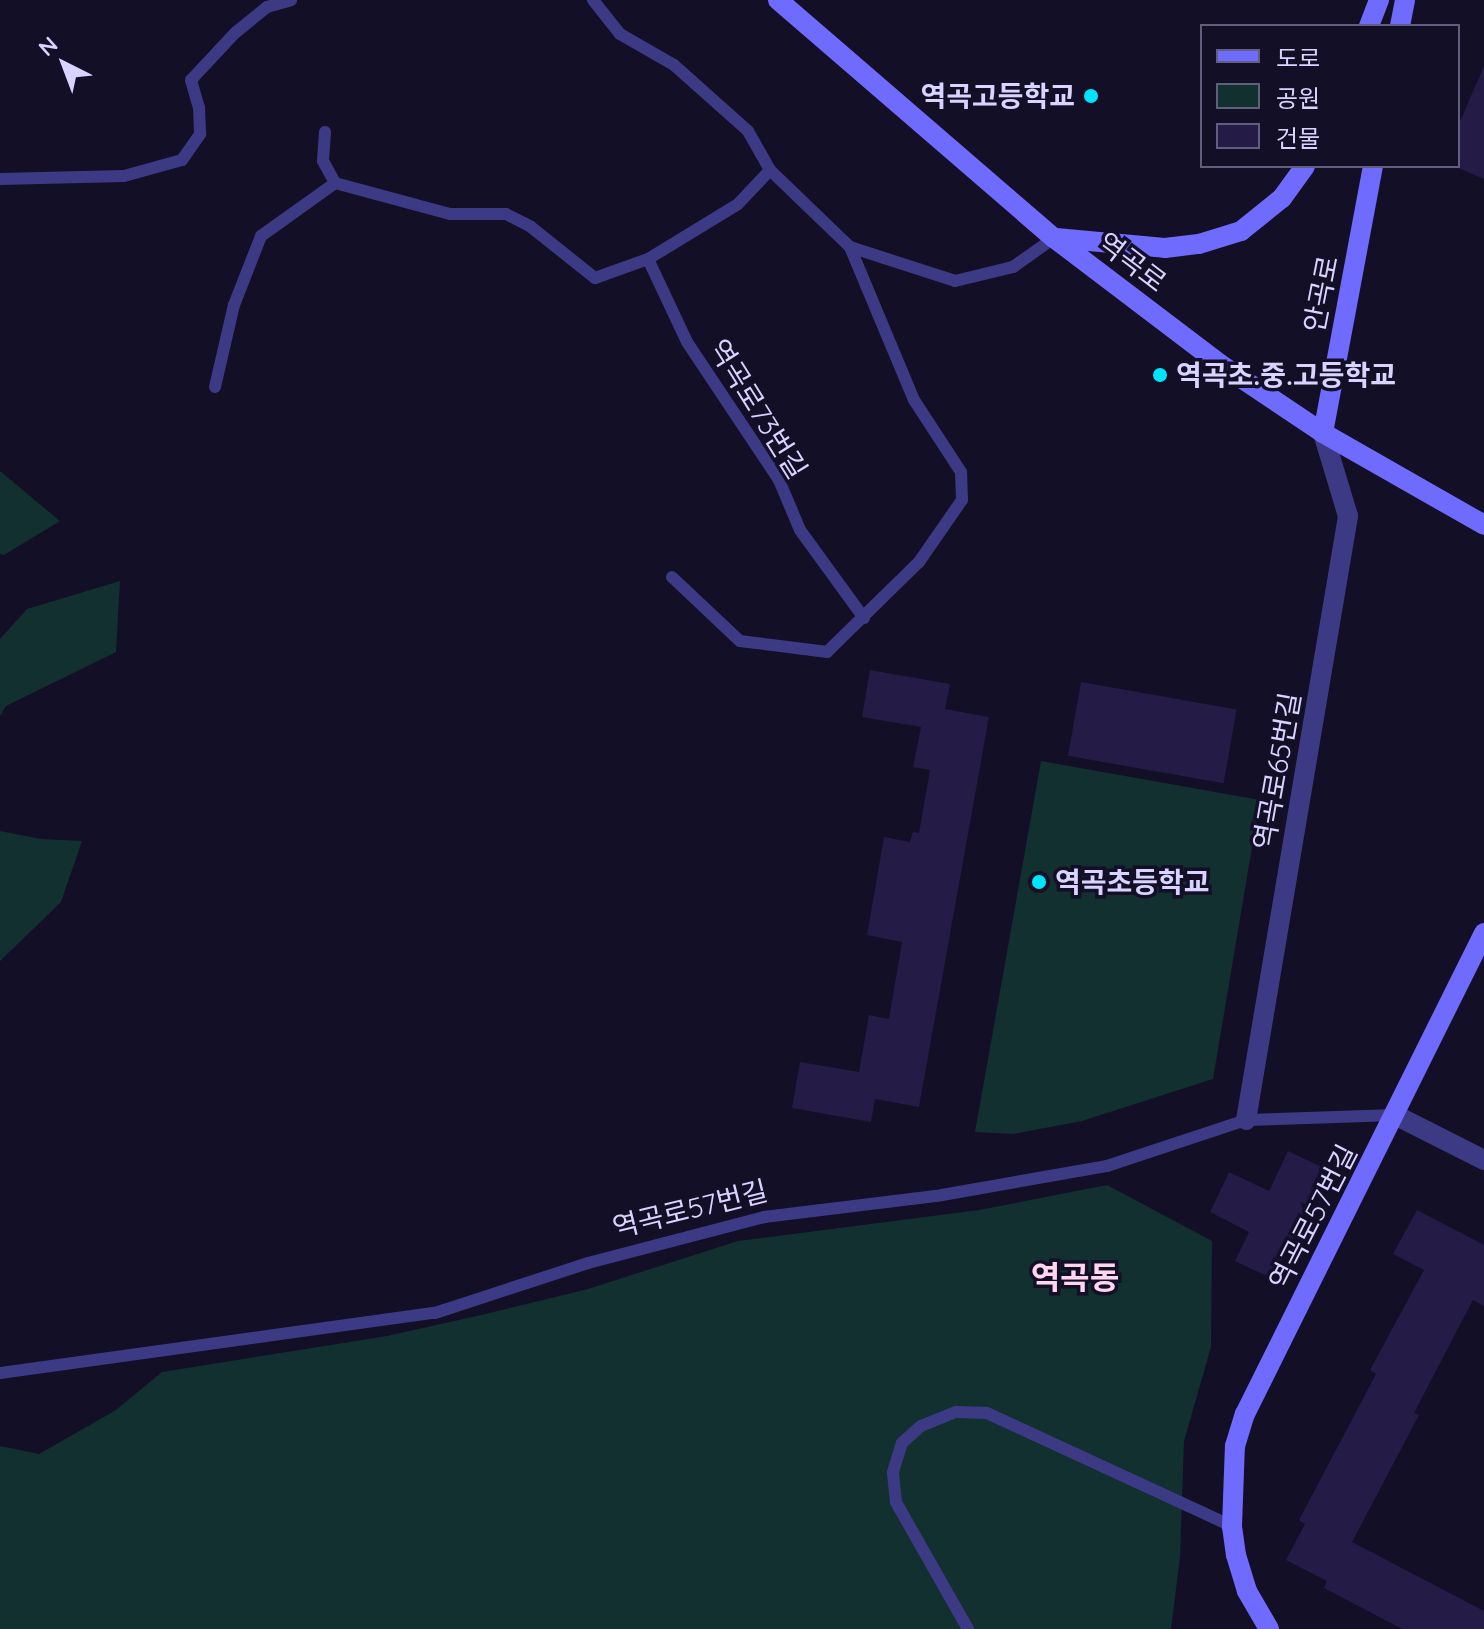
<!DOCTYPE html>
<html>
<head>
<meta charset="utf-8">
<style>
  body { margin:0 }
  #map { position:relative; width:1484px; height:1629px; overflow:hidden; background:#130f26; font-family:Quicksand,"Noto Sans KR",sans-serif }
  div>[style] { position:absolute }
  .green>* { inset:0; background:#12302f }
  .building>* { inset:0; background:#241b47; transform-origin:0 0 }
  .lane>* { height:12px; margin:-6px; padding:0 6px; transform-origin:6px; border-radius:6px; background:#3d3a85 }
  .street>* { height:20px; margin:-10px; padding:0 10px; transform-origin:10px; border-radius:10px; background:#3d3a85 }
  .secondary>* { height:20px; margin:-10px; padding:0 10px; transform-origin:10px; border-radius:10px; background:#6f6bff }
  .dots>* { width:22px; height:22px; translate:-50% -50%; box-sizing:border-box; border:4px solid #130f26; border-radius:50% }
  span { translate:-50% -50%; white-space:nowrap; text-align:center; line-height:1.15; -webkit-text-stroke:7px #130f26; paint-order:stroke }
  .poi-label { font-size:28px; color:#d9d4ff; font-weight:700 }
  .right { translate:-100% -50%; text-align:right }
  .left { translate:0 -50%; text-align:left }
  .street-label { font-size:28px; color:#d9d4ff }
  .quarter-label { font-size:32px; color:#ffd6f0; font-weight:700 }
  .legend { position:absolute; left:1200px; top:24px; width:260px; height:144px; box-sizing:border-box; background:#130f26; border:2px solid #625e7d; margin:0; padding:10px 14px; list-style:none; font-size:24px; color:#d9d4ff }
  .legend li { display:flex; align-items:center; gap:16px; height:40px }
  .legend b { width:40px; border:2px solid #625e7d }
  .north { position:absolute; left:24px; top:24px; width:80px; height:80px; -webkit-text-stroke:6px #130f26; paint-order:stroke; rotate:318deg; font-size:22px; font-weight:700; line-height:32px; text-align:center; color:#d9d4ff }
  .north::after { content:''; display:block; margin:auto; width:28px; height:36px; background:#d9d4ff; clip-path:polygon(50% 0,100% 100%,50% 72%,0 100%) }
</style>
</head>
<body>
<div id="map">
  <div class="green">
    <div style="clip-path:polygon(0 471px,60px 521px,4px 555px,0 554px)"></div>
    <div style="clip-path:polygon(120px 581px,116px 652px,6px 706px,0 716px,0 639px,27px 609px)"></div>
    <div style="clip-path:polygon(1041px 761px,1260px 800px,1213px 1079px,1082px 1121px,1013px 1134px,975px 1132px)"></div>
    <div style="clip-path:polygon(0 831px,41px 839px,82px 841px,61px 902px,0 961px)"></div>
    <div style="clip-path:polygon(1107px 1185px,1212px 1241px,1211px 1347px,1184px 1441px,1180px 1557px,1171px 1629px,0 1629px,0 1446px,39px 1454px,116px 1410px,162px 1372px,387px 1336px,477px 1316px,588px 1289px,738px 1241px,979px 1210px)"></div>
  </div>
  <div class="building">
    <div style="clip-path:polygon(1484px 66px,1484px 179px,1458px 168px,1458px 126px)"></div>
    <div style="clip-path:polygon(870px 670px,950px 684px,945px 709px,989px 717px,919px 1107px,875px 1099px,871px 1122px,792px 1108px,800px 1062px,859px 1072px,869px 1015px,889px 1019px,902px 942px,867px 935px,884px 837px,910px 842px,913px 832px,919px 833px,930px 770px,913px 767px,921px 727px,862px 717px)"></div>
    <div style="left:1081px;top:682px;width:158px;height:75px;rotate:10deg"></div>
    <div style="clip-path:polygon(1288px 1151px,1326px 1169px,1273px 1279px,1235px 1261px,1249px 1232px,1210px 1212px,1229px 1172px,1269px 1191px)"></div>
    <div style="clip-path:polygon(1417px 1210px,1484px 1245px,1484px 1306px,1473px 1300px,1414px 1413px,1419px 1415px,1352px 1542px,1484px 1611px,1484px 1629px,1402px 1629px,1324px 1588px,1327px 1581px,1286px 1560px,1305px 1524px,1299px 1520px,1376px 1374px,1370px 1370px,1424px 1270px,1393px 1254px)"></div>
  </div>
  <div class="lane">
    <div style="left:593px;top:0;width:43px;rotate:51.5deg"></div>
    <div style="left:620px;top:34px;width:62px;rotate:29.9deg"></div>
    <div style="left:674px;top:65px;width:99px;rotate:41.7deg"></div>
    <div style="left:748px;top:131px;width:45px;rotate:60.6deg"></div>
    <div style="left:770px;top:170px;width:111px;rotate:43.9deg"></div>
    <div style="left:850px;top:247px;width:110px;rotate:17.9deg"></div>
    <div style="left:955px;top:281px;width:60px;rotate:-13.6deg"></div>
    <div style="left:1013px;top:267px;width:50px;rotate:-35.3deg"></div>
    <div style="left:325px;top:132px;width:29px;rotate:94deg"></div>
    <div style="left:323px;top:161px;width:25px;rotate:61deg"></div>
    <div style="left:335px;top:183px;width:119px;rotate:15.1deg"></div>
    <div style="left:450px;top:214px;width:56px"></div>
    <div style="left:506px;top:214px;width:28px;rotate:27deg"></div>
    <div style="left:531px;top:227px;width:82px;rotate:38.6deg"></div>
    <div style="left:595px;top:278px;width:56px;rotate:-19.7deg"></div>
    <div style="left:648px;top:259px;width:105px;rotate:-31.4deg"></div>
    <div style="left:738px;top:204px;width:47px;rotate:-46.7deg"></div>
    <div style="left:0;top:179px;width:124px;rotate:-1.4deg"></div>
    <div style="left:124px;top:176px;width:60px;rotate:-15.4deg"></div>
    <div style="left:182px;top:160px;width:32px;rotate:-55deg"></div>
    <div style="left:200px;top:134px;width:26px;rotate:-92deg"></div>
    <div style="left:199px;top:108px;width:29px;rotate:-106deg"></div>
    <div style="left:191px;top:80px;width:64px;rotate:-46.9deg"></div>
    <div style="left:235px;top:33px;width:41px;rotate:-39.1deg"></div>
    <div style="left:267px;top:7px;width:25px;rotate:-16deg"></div>
    <div style="left:648px;top:259px;width:92px;rotate:64.8deg"></div>
    <div style="left:687px;top:342px;width:166px;rotate:56.3deg"></div>
    <div style="left:779px;top:480px;width:54px;rotate:67.2deg"></div>
    <div style="left:800px;top:530px;width:109px;rotate:54deg"></div>
    <div style="left:215px;top:387px;width:84px;rotate:-77deg"></div>
    <div style="left:234px;top:305px;width:74px;rotate:-68.6deg"></div>
    <div style="left:261px;top:236px;width:91px;rotate:-35.6deg"></div>
    <div style="left:672px;top:577px;width:93px;rotate:43.3deg"></div>
    <div style="left:740px;top:641px;width:88px;rotate:7.2deg"></div>
    <div style="left:827px;top:652px;width:129px;rotate:-44.4deg"></div>
    <div style="left:919px;top:562px;width:75px;rotate:-55.3deg"></div>
    <div style="left:962px;top:500px;width:28px;rotate:-92deg"></div>
    <div style="left:961px;top:472px;width:86px;rotate:-123.1deg"></div>
    <div style="left:914px;top:400px;width:166px;rotate:-112.7deg"></div>
    <div style="left:0;top:1373px;width:439px;rotate:-7.9deg"></div>
    <div style="left:435px;top:1313px;width:161px;rotate:-18.1deg"></div>
    <div style="left:588px;top:1263px;width:182px;rotate:-14.6deg"></div>
    <div style="left:764px;top:1217px;width:179px;rotate:-7deg"></div>
    <div style="left:942px;top:1195px;width:168px;rotate:-10deg"></div>
    <div style="left:1107px;top:1166px;width:146px;rotate:-18.3deg"></div>
    <div style="left:1246px;top:1120px;width:149px;rotate:-1.9deg"></div>
    <div style="left:968px;top:1629px;width:146px;rotate:-119.6deg"></div>
    <div style="left:896px;top:1502px;width:30px;rotate:-96deg"></div>
    <div style="left:893px;top:1472px;width:30px;rotate:-73deg"></div>
    <div style="left:902px;top:1443px;width:25px;rotate:-42deg"></div>
    <div style="left:921px;top:1426px;width:38px;rotate:-22deg"></div>
    <div style="left:956px;top:1412px;width:31px;rotate:2deg"></div>
    <div style="left:987px;top:1413px;width:270px;rotate:24.8deg"></div>
  </div>
  <div class="street">
    <div style="left:1395px;top:1115px;width:100px;rotate:26.8deg"></div>
    <div style="left:1246px;top:1120px;width:613px;rotate:-80.41deg"></div>
    <div style="left:1348px;top:516px;width:87px;rotate:-106.8deg"></div>
  </div>
  <div class="secondary">
    <div style="left:778px;top:0;width:364px;rotate:40.8deg"></div>
    <div style="left:1054px;top:238px;width:208px;rotate:37.2deg"></div>
    <div style="left:1220px;top:364px;width:124px;rotate:33.8deg"></div>
    <div style="left:1323px;top:433px;width:185px;rotate:29.7deg"></div>
    <div style="left:1369px;top:26px;width:28px;rotate:-69deg"></div>
    <div style="left:1400px;top:26px;width:26px;rotate:-79deg"></div>
    <div style="left:1056px;top:238px;width:109px;rotate:5.2deg"></div>
    <div style="left:1165px;top:248px;width:34px;rotate:-7deg"></div>
    <div style="left:1199px;top:244px;width:44px;rotate:-17.2deg"></div>
    <div style="left:1241px;top:231px;width:53px;rotate:-38.8deg"></div>
    <div style="left:1282px;top:198px;width:39px;rotate:-54deg"></div>
    <div style="left:1323px;top:433px;width:272px;rotate:-79.4deg"></div>
    <div style="left:1269px;top:1629px;width:44px;rotate:-120.1deg"></div>
    <div style="left:1247px;top:1591px;width:38px;rotate:-107deg"></div>
    <div style="left:1236px;top:1555px;width:29px;rotate:-98deg"></div>
    <div style="left:1232px;top:1526px;width:80px;rotate:-87.9deg"></div>
    <div style="left:1235px;top:1446px;width:34px;rotate:-73deg"></div>
    <div style="left:1245px;top:1414px;width:537px;rotate:-63.58deg"></div>
  </div>
  <div class="dots">
    <div style="left:1091px;top:96px;background:#00e5ff"></div>
    <div style="left:1160px;top:375px;background:#00e5ff"></div>
    <div style="left:1039px;top:882px;background:#00e5ff"></div>
  </div>
  <div class="poi-label">
    <span class="right" style="left:1075px;top:96px">역곡고등학교</span>
    <span class="left" style="left:1176px;top:375px">역곡초.중.고등학교</span>
    <span class="left" style="left:1055px;top:882px">역곡초등학교</span>
  </div>
  <div class="street-label">
    <span style="left:1132px;top:262px;rotate:37deg">역곡로</span>
    <span style="left:1321px;top:294px;rotate:-79deg">안곡로</span>
    <span style="left:758px;top:409px;rotate:58deg">역곡로73번길</span>
    <span style="left:1277px;top:771px;rotate:-80deg">역곡로65번길</span>
    <span style="left:690px;top:1209px;rotate:-14deg">역곡로57번길</span>
    <span style="left:1313px;top:1217px;rotate:-63deg">역곡로57번길</span>
  </div>
  <div class="quarter-label">
    <span style="left:1075px;top:1277px">역곡동</span>
  </div>
  <ul class="legend">
  <li><b style="height:10px;background:#6f6bff"></b>도로</li>
  <li><b style="height:22px;background:#12302f"></b>공원</li>
  <li><b style="height:22px;background:#241b47"></b>건물</li>
  </ul>
  <div class="north">N</div>
</div>
</body>
</html>
